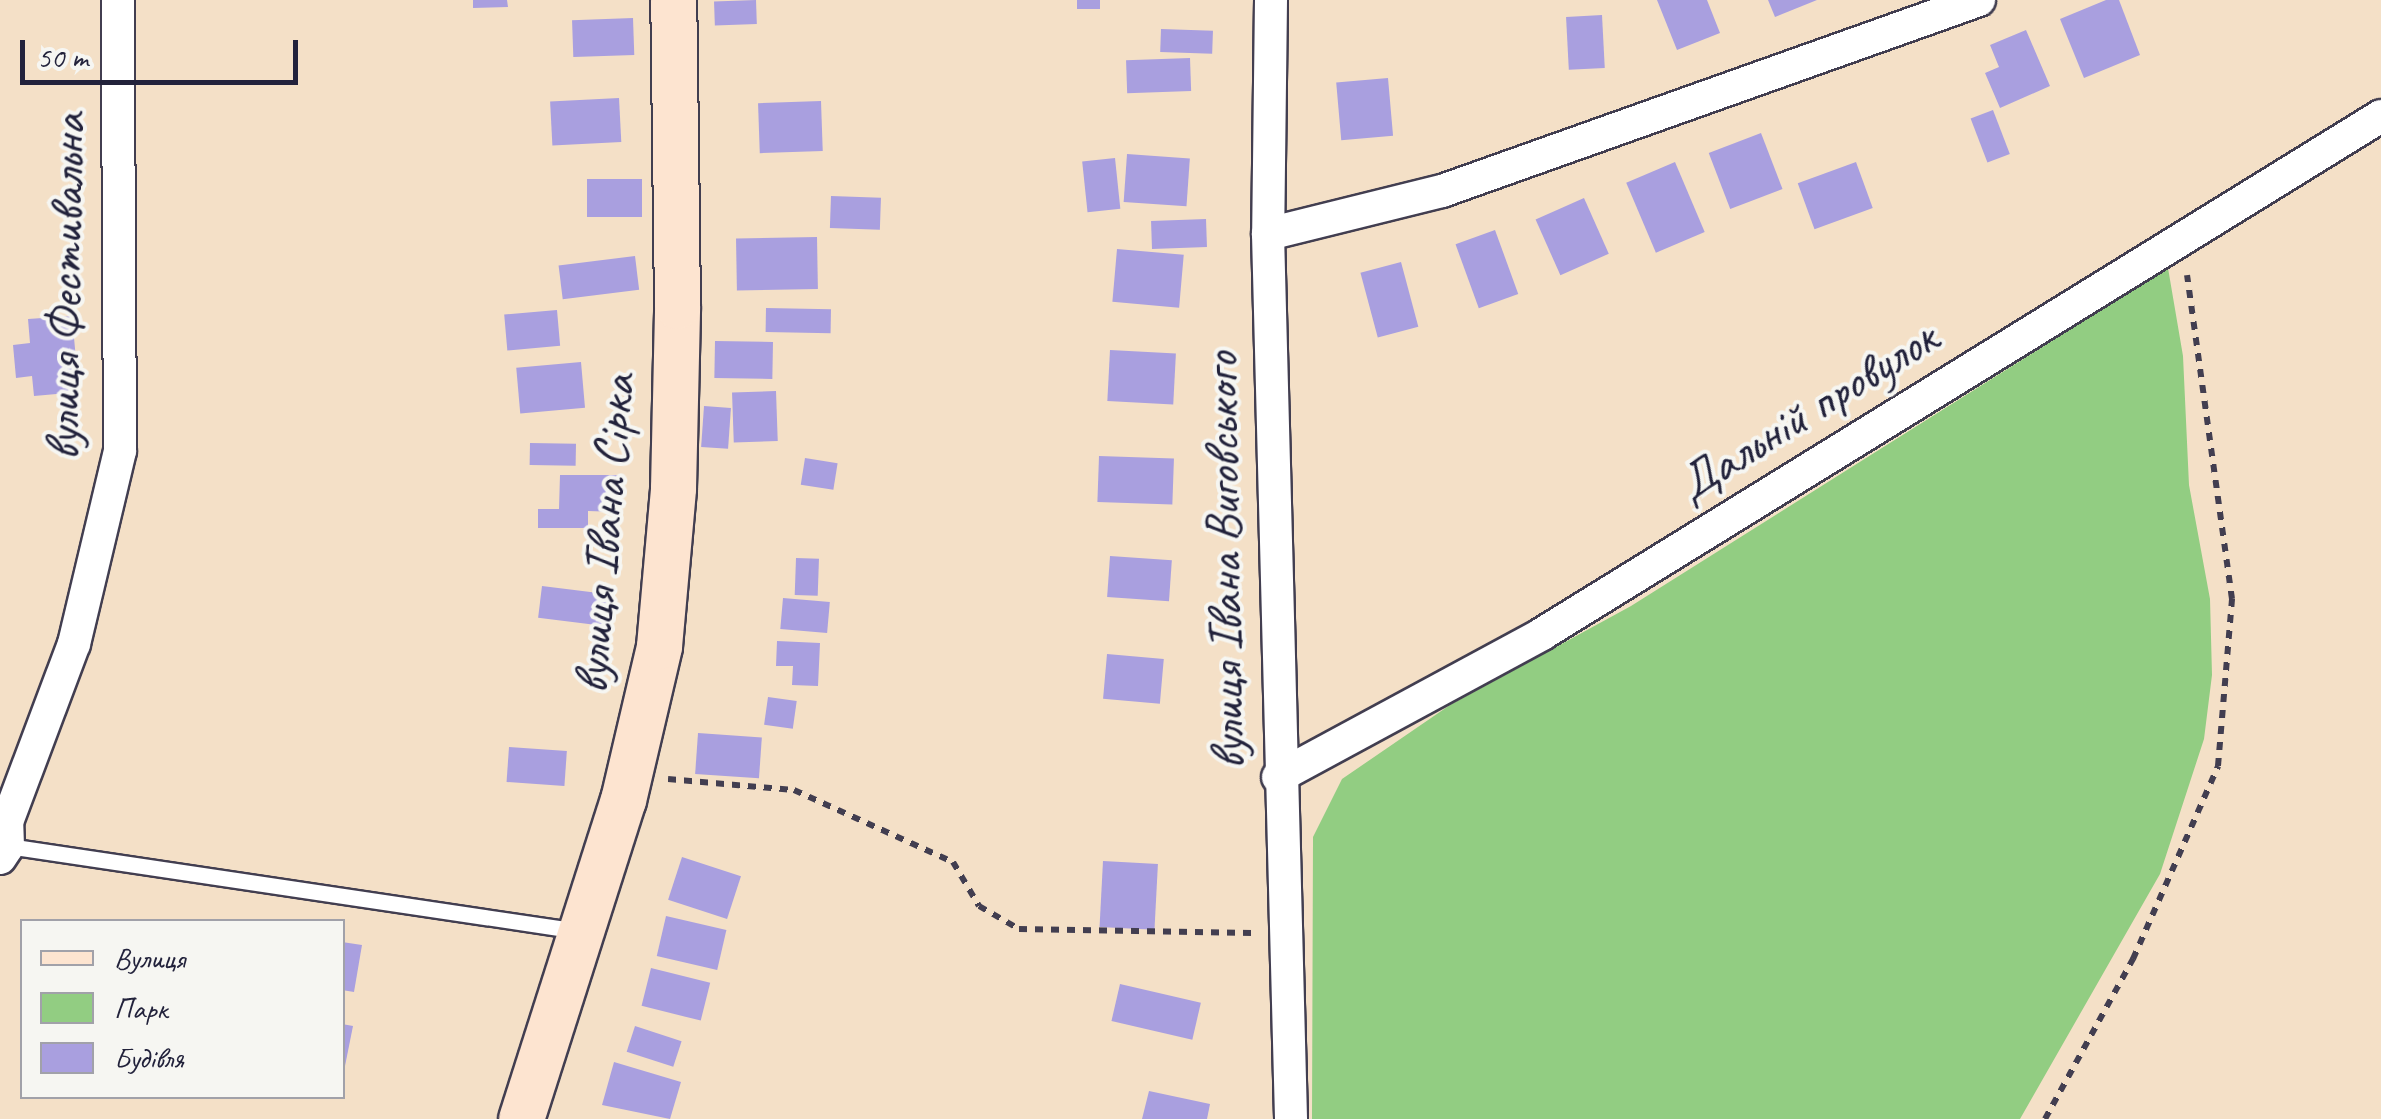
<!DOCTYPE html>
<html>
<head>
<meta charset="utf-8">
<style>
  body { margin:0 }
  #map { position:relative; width:2381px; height:1119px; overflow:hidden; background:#f4e0c7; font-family:Caveat,sans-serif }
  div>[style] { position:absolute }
  .green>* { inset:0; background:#92cd82 }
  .building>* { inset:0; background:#a99fdf; transform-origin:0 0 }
  .path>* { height:6px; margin-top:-3px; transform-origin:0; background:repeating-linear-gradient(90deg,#423e50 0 8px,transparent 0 16px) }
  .roads { filter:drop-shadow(2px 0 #423e50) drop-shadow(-2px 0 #423e50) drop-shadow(0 2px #423e50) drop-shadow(0 -2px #423e50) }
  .lane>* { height:15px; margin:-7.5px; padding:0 7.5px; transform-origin:7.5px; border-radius:7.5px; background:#fff }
  .street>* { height:32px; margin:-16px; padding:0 16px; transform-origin:16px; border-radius:16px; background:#fff }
  .secondary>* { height:45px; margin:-22.5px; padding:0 22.5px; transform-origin:22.5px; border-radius:22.5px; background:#fde4d0 }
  span { translate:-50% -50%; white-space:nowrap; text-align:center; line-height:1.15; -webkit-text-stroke:8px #f6f6f2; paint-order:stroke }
  .street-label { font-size:50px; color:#22223b }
  .legend { position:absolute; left:20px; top:919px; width:325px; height:180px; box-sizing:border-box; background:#f6f6f2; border:2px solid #a1a1a9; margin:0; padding:12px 18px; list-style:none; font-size:30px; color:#22223b }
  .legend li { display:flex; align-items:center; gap:20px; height:50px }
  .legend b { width:50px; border:2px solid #a1a1a9 }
  .scale { position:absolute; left:20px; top:40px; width:278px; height:45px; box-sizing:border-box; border:5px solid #22223b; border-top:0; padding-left:12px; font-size:30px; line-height:35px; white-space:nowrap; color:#22223b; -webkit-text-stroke:8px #f6f6f2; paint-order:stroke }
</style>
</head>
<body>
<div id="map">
  <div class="green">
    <div style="clip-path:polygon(2168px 268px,2183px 356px,2189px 485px,2210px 599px,2212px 675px,2204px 739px,2160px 874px,2020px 1119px,1312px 1119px,1313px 837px,1342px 779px,1450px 705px,1631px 606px)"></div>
  </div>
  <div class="building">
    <div style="clip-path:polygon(473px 0,507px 0,508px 7px,473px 8px)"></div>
    <div style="left:756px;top:0;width:24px;height:42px;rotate:88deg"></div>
    <div style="left:1077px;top:0;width:23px;height:9px"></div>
    <div style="clip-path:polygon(1657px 0,1707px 0,1720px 33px,1677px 50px)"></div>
    <div style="clip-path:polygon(1768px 0,1817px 0,1775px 17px)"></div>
    <div style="clip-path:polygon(2106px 0,2119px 0,2140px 55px,2084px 78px,2060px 19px)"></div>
    <div style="left:1602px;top:15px;width:53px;height:36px;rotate:87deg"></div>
    <div style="left:633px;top:18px;width:37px;height:61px;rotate:88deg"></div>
    <div style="left:1161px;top:29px;width:52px;height:23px;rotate:2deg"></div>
    <div style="clip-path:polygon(2026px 30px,2050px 86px,2000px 108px,1985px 73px,1999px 67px,1990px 45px)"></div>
    <div style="left:1190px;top:58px;width:33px;height:64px;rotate:88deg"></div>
    <div style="left:1388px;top:78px;width:58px;height:52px;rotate:85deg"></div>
    <div style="left:619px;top:98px;width:44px;height:69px;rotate:87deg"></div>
    <div style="left:821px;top:101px;width:50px;height:63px;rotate:88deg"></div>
    <div style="left:1993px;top:110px;width:47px;height:24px;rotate:69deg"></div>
    <div style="left:1761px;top:133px;width:60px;height:56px;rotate:69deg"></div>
    <div style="left:1127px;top:154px;width:63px;height:48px;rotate:4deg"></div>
    <div style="left:1115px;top:158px;width:51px;height:33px;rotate:84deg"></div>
    <div style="left:1675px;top:162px;width:76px;height:53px;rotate:67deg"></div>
    <div style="left:1856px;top:162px;width:49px;height:62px;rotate:70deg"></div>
    <div style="left:642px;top:179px;width:38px;height:55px;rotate:90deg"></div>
    <div style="left:831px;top:196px;width:50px;height:32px;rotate:2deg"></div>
    <div style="left:1584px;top:198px;width:61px;height:53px;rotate:66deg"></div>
    <div style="left:1206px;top:219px;width:28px;height:55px;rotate:88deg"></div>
    <div style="left:1495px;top:230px;width:68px;height:42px;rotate:70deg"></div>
    <div style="left:817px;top:237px;width:52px;height:81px;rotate:89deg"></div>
    <div style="left:1117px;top:249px;width:67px;height:53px;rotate:5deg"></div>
    <div style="left:635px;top:256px;width:34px;height:77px;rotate:83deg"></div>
    <div style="left:1401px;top:262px;width:67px;height:42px;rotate:75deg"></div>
    <div style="left:766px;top:308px;width:65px;height:24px;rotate:1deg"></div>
    <div style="left:557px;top:310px;width:36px;height:53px;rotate:85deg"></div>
    <div style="clip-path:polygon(72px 316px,79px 392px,34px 396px,32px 376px,16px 378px,13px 345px,30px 343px,28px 319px)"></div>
    <div style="left:715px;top:341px;width:58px;height:37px;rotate:1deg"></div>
    <div style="left:1110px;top:350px;width:66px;height:51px;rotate:3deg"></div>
    <div style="left:581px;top:362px;width:46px;height:65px;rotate:85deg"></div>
    <div style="left:776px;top:391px;width:50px;height:44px;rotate:88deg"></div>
    <div style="left:704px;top:406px;width:27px;height:41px;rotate:4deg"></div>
    <div style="left:530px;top:443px;width:46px;height:22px;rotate:1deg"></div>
    <div style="left:1099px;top:456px;width:75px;height:46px;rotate:2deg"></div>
    <div style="left:805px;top:458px;width:33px;height:27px;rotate:9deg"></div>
    <div style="clip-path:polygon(560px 475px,619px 475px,618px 512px,588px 511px,588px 528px,538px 528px,538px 509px,559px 509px)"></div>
    <div style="left:1110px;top:556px;width:62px;height:41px;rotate:4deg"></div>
    <div style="left:796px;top:558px;width:23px;height:37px;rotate:2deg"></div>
    <div style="left:542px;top:586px;width:67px;height:32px;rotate:7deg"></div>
    <div style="left:783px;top:598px;width:47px;height:31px;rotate:5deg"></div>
    <div style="clip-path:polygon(777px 641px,820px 643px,818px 686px,792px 685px,793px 666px,776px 666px)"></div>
    <div style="left:1107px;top:654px;width:57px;height:45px;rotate:5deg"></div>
    <div style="left:768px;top:697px;width:29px;height:28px;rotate:8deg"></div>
    <div style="left:698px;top:733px;width:64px;height:41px;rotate:4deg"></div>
    <div style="left:509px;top:747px;width:58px;height:35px;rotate:4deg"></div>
    <div style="left:682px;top:857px;width:62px;height:45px;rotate:18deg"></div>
    <div style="left:1103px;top:861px;width:55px;height:66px;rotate:3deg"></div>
    <div style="left:666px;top:916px;width:62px;height:41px;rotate:13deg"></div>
    <div style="clip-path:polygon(342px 942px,362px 945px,354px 992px,342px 990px)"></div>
    <div style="left:651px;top:968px;width:61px;height:39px;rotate:14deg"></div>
    <div style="left:1120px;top:984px;width:83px;height:38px;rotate:13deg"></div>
    <div style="clip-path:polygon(342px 1024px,353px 1026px,344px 1071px,342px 1071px)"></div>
    <div style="left:635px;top:1026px;width:49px;height:27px;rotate:18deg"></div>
    <div style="clip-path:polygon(614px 1062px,681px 1082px,670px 1119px,602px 1105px)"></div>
    <div style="clip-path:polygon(1149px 1091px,1210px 1104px,1207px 1119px,1142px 1119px)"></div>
  </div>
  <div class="path">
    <div style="left:668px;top:779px;width:126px;rotate:5deg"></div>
    <div style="left:794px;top:790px;width:175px;rotate:24.4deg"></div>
    <div style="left:953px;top:862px;width:51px;rotate:59.4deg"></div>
    <div style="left:979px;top:906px;width:46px;rotate:29.9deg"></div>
    <div style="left:1019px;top:929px;width:233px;rotate:1deg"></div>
    <div style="left:2045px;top:1119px;width:183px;rotate:-61.2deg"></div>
    <div style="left:2133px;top:959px;width:211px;rotate:-66.2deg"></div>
    <div style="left:2218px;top:766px;width:168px;rotate:-85.2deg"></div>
    <div style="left:2232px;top:599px;width:327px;rotate:-97.9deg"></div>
  </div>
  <div class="roads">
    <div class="lane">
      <div style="left:8px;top:846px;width:577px;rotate:8.47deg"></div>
    </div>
    <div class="street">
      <div style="left:1271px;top:0;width:234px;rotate:90.7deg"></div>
      <div style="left:1268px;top:234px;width:885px;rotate:88.51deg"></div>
      <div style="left:1268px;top:234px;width:179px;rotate:-13.9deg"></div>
      <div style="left:1442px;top:191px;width:570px;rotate:-19.58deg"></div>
      <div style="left:1278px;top:777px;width:300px;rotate:-28.4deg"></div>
      <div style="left:1542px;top:634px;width:986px;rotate:-31.69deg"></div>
      <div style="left:0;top:858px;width:14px;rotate:-56deg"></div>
      <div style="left:8px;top:846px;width:24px;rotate:-92deg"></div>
      <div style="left:7px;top:822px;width:190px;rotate:-69.4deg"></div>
      <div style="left:74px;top:644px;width:198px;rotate:-76.6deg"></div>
      <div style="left:120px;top:451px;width:451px;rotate:-90.3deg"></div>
    </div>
    <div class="secondary">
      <div style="left:521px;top:1119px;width:335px;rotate:-72.3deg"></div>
      <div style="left:623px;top:800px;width:158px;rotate:-76.8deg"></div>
      <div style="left:659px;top:646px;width:159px;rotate:-84.9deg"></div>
      <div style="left:673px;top:488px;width:182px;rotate:-88.7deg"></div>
      <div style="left:677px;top:306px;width:306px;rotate:-90.7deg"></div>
    </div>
  </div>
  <div class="street-label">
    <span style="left:65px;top:287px;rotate:-89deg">вулиця Фестивальна</span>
    <span style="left:1807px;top:411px;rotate:-32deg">Дальній провулок</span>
    <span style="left:604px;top:534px;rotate:-85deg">вулиця Івана Сірка</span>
    <span style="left:1224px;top:561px;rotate:-91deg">вулиця Івана Виговського</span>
  </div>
  <ul class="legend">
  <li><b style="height:12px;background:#fde4d0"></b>Вулиця</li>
  <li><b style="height:28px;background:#92cd82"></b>Парк</li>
  <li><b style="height:28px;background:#a99fdf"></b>Будівля</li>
  </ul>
  <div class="scale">50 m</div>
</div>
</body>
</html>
